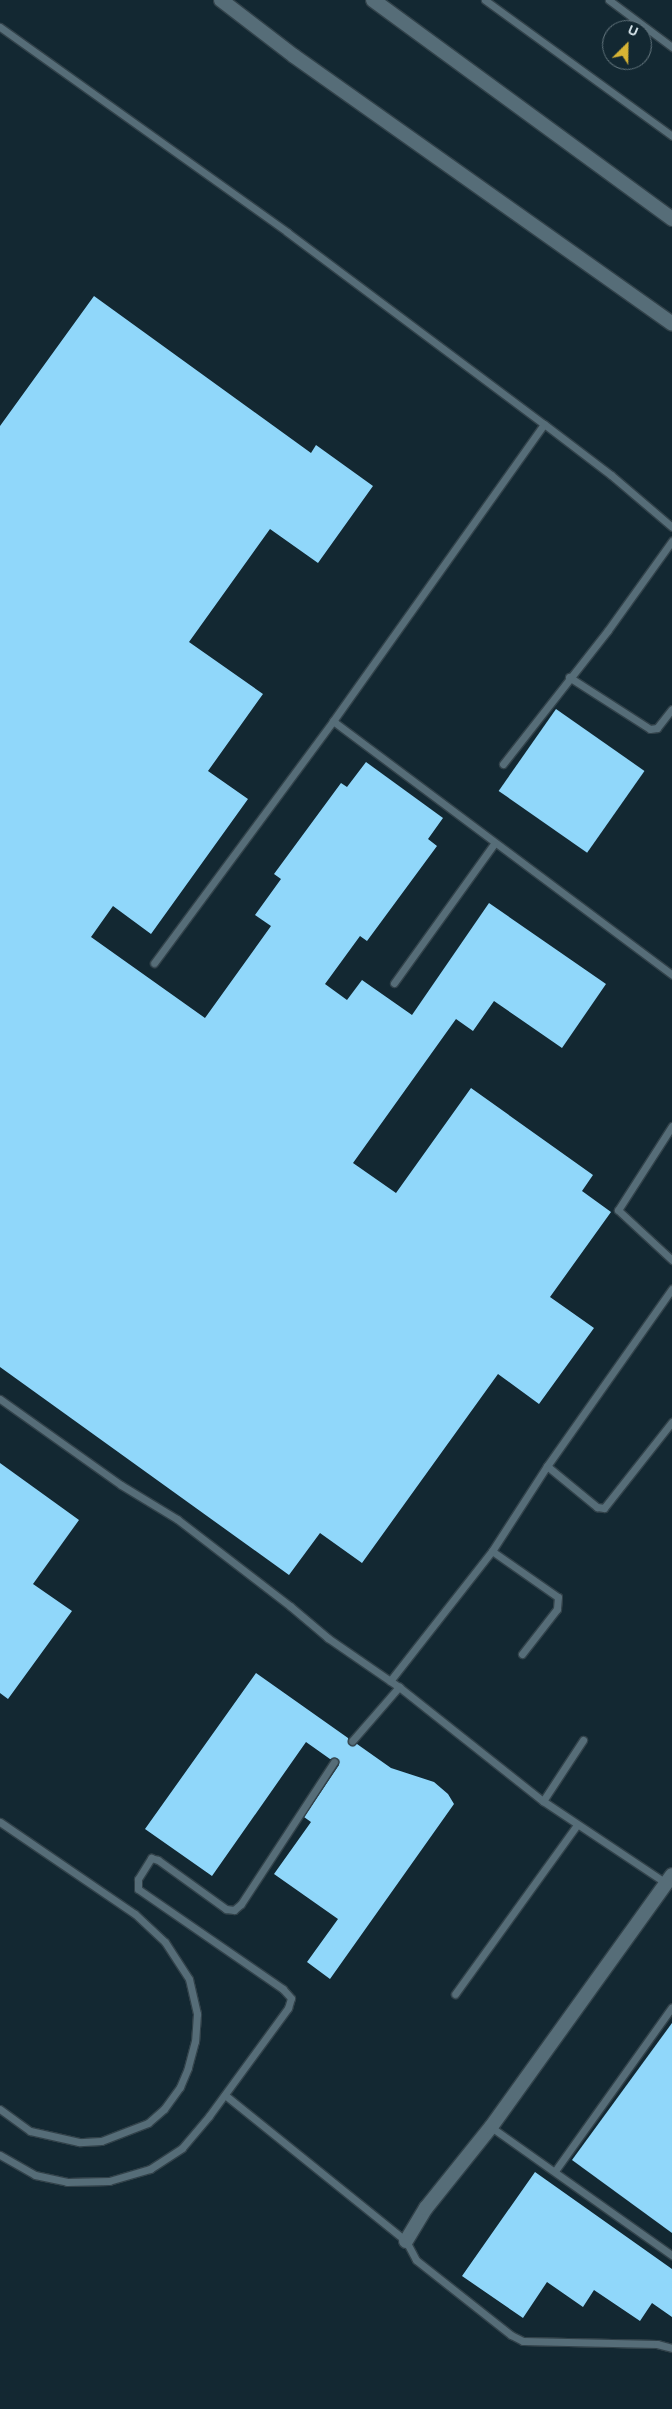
<!DOCTYPE html>
<html>
<head>
<meta charset="utf-8">
<style>
  body { margin:0 }
  #map { position:relative; width:672px; height:2409px; overflow:hidden; background:#132832; font-family:Overpass,sans-serif }
  div>[style] { position:absolute }
  .building>* { inset:0; background:#90d7fa; transform-origin:0 0 }
  .roads { filter:drop-shadow(1px 0 #32424a) drop-shadow(-1px 0 #32424a) drop-shadow(0 1px #32424a) drop-shadow(0 -1px #32424a) }
  .lane>* { height:7px; margin:-3.5px; padding:0 3.5px; transform-origin:3.5px; border-radius:3.5px; background:#566d78 }
  .street>* { height:14px; margin:-7px; padding:0 7px; transform-origin:7px; border-radius:7px; background:#566d78 }
  span { translate:-50% -50%; white-space:nowrap; text-align:center; line-height:1.15; -webkit-text-stroke:5px #132832; paint-order:stroke }
  .north { position:absolute; left:602px; top:20px; width:50px; height:50px; box-sizing:border-box; background:#132832; border:1px solid #667880; border-radius:50%; rotate:23deg; font-size:14px; font-weight:700; line-height:20px; text-align:center; color:#e3f0f6 }
  .north::after { content:''; display:block; margin:auto; width:18px; height:22px; background:#d8b434; clip-path:polygon(50% 0,100% 100%,50% 72%,0 100%) }
</style>
</head>
<body>
<div id="map">
  <div class="building">
    <div style="clip-path:polygon(94px 296px,311px 453px,316px 445px,373px 486px,318px 563px,270px 529px,189px 642px,263px 694px,208px 771px,248px 799px,151px 934px,113px 906px,91px 937px,205px 1018px,271px 926px,255px 915px,281px 879px,274px 874px,341px 783px,347px 787px,366px 762px,443px 818px,428px 839px,437px 846px,367px 941px,360px 936px,325px 984px,347px 1000px,362px 980px,412px 1015px,489px 903px,606px 984px,562px 1048px,494px 1001px,473px 1031px,456px 1019px,353px 1163px,396px 1193px,471px 1088px,593px 1175px,582px 1191px,611px 1212px,550px 1297px,594px 1328px,539px 1404px,498px 1374px,362px 1563px,320px 1533px,289px 1575px,0 1367px,0 426px)"></div>
    <div style="left:556px;top:709px;width:108px;height:100px;rotate:35deg"></div>
    <div style="clip-path:polygon(0 1463px,79px 1520px,33px 1584px,72px 1611px,8px 1699px,0 1693px)"></div>
    <div style="clip-path:polygon(256px 1673px,348px 1738px,349px 1745px,357px 1744px,391px 1768px,434px 1782px,448px 1794px,454px 1804px,330px 1979px,307px 1962px,338px 1919px,274px 1874px,311px 1822px,304px 1817px,339px 1765px,337px 1758px,330px 1759px,306px 1742px,212px 1876px,145px 1829px)"></div>
    <div style="clip-path:polygon(672px 2023px,672px 2233px,572px 2160px)"></div>
    <div style="clip-path:polygon(535px 2172px,672px 2269px,672px 2317px,652px 2303px,640px 2321px,594px 2290px,583px 2307px,547px 2282px,523px 2318px,462px 2276px)"></div>
  </div>
  <div class="roads">
    <div class="lane">
      <div style="left:485px;top:0;width:231px;rotate:36deg"></div>
      <div style="left:609px;top:0;width:79px;rotate:36.7deg"></div>
      <div style="left:0;top:27px;width:353px;rotate:35.5deg"></div>
      <div style="left:287px;top:232px;width:321px;rotate:36.8deg"></div>
      <div style="left:544px;top:424px;width:84px;rotate:37.3deg"></div>
      <div style="left:611px;top:475px;width:80px;rotate:40.4deg"></div>
      <div style="left:569px;top:677px;width:96px;rotate:32.7deg"></div>
      <div style="left:650px;top:729px;width:7px;rotate:-8deg"></div>
      <div style="left:657px;top:728px;width:24px;rotate:-52deg"></div>
      <div style="left:333px;top:721px;width:424px;rotate:36.8deg"></div>
      <div style="left:503px;top:764px;width:170px;rotate:-51.9deg"></div>
      <div style="left:608px;top:630px;width:110px;rotate:-54.3deg"></div>
      <div style="left:154px;top:963px;width:301px;rotate:-53.5deg"></div>
      <div style="left:333px;top:721px;width:364px;rotate:-54.6deg"></div>
      <div style="left:394px;top:983px;width:171px;rotate:-54.3deg"></div>
      <div style="left:672px;top:1126px;width:100px;rotate:122.7deg"></div>
      <div style="left:618px;top:1210px;width:74px;rotate:42.8deg"></div>
      <div style="left:0;top:1399px;width:148px;rotate:35.4deg"></div>
      <div style="left:121px;top:1485px;width:66px;rotate:31.3deg"></div>
      <div style="left:177px;top:1519px;width:143px;rotate:37.6deg"></div>
      <div style="left:290px;top:1606px;width:50px;rotate:40.1deg"></div>
      <div style="left:328px;top:1638px;width:86px;rotate:34.6deg"></div>
      <div style="left:399px;top:1687px;width:184px;rotate:38.4deg"></div>
      <div style="left:543px;top:1801px;width:148px;rotate:33.7deg"></div>
      <div style="left:547px;top:1466px;width:65px;rotate:39.4deg"></div>
      <div style="left:597px;top:1507px;width:7px;rotate:8deg"></div>
      <div style="left:604px;top:1508px;width:110px;rotate:-51.7deg"></div>
      <div style="left:492px;top:1551px;width:80px;rotate:34.9deg"></div>
      <div style="left:558px;top:1597px;width:12px;rotate:95deg"></div>
      <div style="left:557px;top:1609px;width:57px;rotate:127.9deg"></div>
      <div style="left:390px;top:1681px;width:165px;rotate:-51.9deg"></div>
      <div style="left:492px;top:1551px;width:101px;rotate:-57.1deg"></div>
      <div style="left:547px;top:1466px;width:217px;rotate:-54.8deg"></div>
      <div style="left:352px;top:1741px;width:72px;rotate:-49deg"></div>
      <div style="left:543px;top:1801px;width:73px;rotate:-56.7deg"></div>
      <div style="left:0;top:1822px;width:163px;rotate:34.3deg"></div>
      <div style="left:135px;top:1914px;width:41px;rotate:43deg"></div>
      <div style="left:165px;top:1942px;width:44px;rotate:57deg"></div>
      <div style="left:189px;top:1979px;width:36px;rotate:77deg"></div>
      <div style="left:197px;top:2014px;width:27px;rotate:94deg"></div>
      <div style="left:195px;top:2041px;width:28px;rotate:105deg"></div>
      <div style="left:188px;top:2068px;width:21px;rotate:113deg"></div>
      <div style="left:180px;top:2087px;width:27px;rotate:126deg"></div>
      <div style="left:164px;top:2109px;width:21px;rotate:139deg"></div>
      <div style="left:148px;top:2123px;width:50px;rotate:159deg"></div>
      <div style="left:101px;top:2141px;width:22px;rotate:177deg"></div>
      <div style="left:79px;top:2142px;width:50px;rotate:-167.3deg"></div>
      <div style="left:30px;top:2131px;width:37px;rotate:-144deg"></div>
      <div style="left:455px;top:1994px;width:208px;rotate:-54.2deg"></div>
      <div style="left:225px;top:2095px;width:233px;rotate:38.9deg"></div>
      <div style="left:406px;top:2241px;width:21px;rotate:62deg"></div>
      <div style="left:416px;top:2260px;width:121px;rotate:38.3deg"></div>
      <div style="left:511px;top:2335px;width:13px;rotate:27deg"></div>
      <div style="left:523px;top:2341px;width:134px;rotate:1.3deg"></div>
      <div style="left:657px;top:2344px;width:16px;rotate:15deg"></div>
      <div style="left:491px;top:2127px;width:222px;rotate:35.3deg"></div>
      <div style="left:0;top:2155px;width:40px;rotate:29.7deg"></div>
      <div style="left:35px;top:2175px;width:33px;rotate:12deg"></div>
      <div style="left:67px;top:2182px;width:42px;rotate:-1.4deg"></div>
      <div style="left:109px;top:2181px;width:43px;rotate:-16.3deg"></div>
      <div style="left:150px;top:2169px;width:38px;rotate:-33deg"></div>
      <div style="left:182px;top:2148px;width:42px;rotate:-49.8deg"></div>
      <div style="left:209px;top:2116px;width:134px;rotate:-53.8deg"></div>
      <div style="left:288px;top:2008px;width:10px;rotate:-73deg"></div>
      <div style="left:291px;top:1998px;width:12px;rotate:-132deg"></div>
      <div style="left:283px;top:1989px;width:176px;rotate:-145.4deg"></div>
      <div style="left:138px;top:1889px;width:10px;rotate:-90deg"></div>
      <div style="left:138px;top:1879px;width:25px;rotate:-58deg"></div>
      <div style="left:151px;top:1858px;width:7px;rotate:16deg"></div>
      <div style="left:158px;top:1860px;width:84px;rotate:35.8deg"></div>
      <div style="left:226px;top:1909px;width:8px;rotate:7deg"></div>
      <div style="left:234px;top:1910px;width:9px;rotate:-41deg"></div>
      <div style="left:241px;top:1904px;width:170px;rotate:-56.8deg"></div>
      <div style="left:555px;top:2171px;width:201px;rotate:-54.5deg"></div>
    </div>
    <div class="street">
      <div style="left:221px;top:0;width:92px;rotate:37.5deg"></div>
      <div style="left:294px;top:56px;width:463px;rotate:35.3deg"></div>
      <div style="left:373px;top:0;width:371px;rotate:36.2deg"></div>
      <div style="left:406px;top:2241px;width:39px;rotate:-59deg"></div>
      <div style="left:426px;top:2208px;width:104px;rotate:-51.3deg"></div>
      <div style="left:491px;top:2127px;width:310px;rotate:-54.3deg"></div>
    </div>
  </div>
  <div class="north">U</div>
</div>
</body>
</html>
